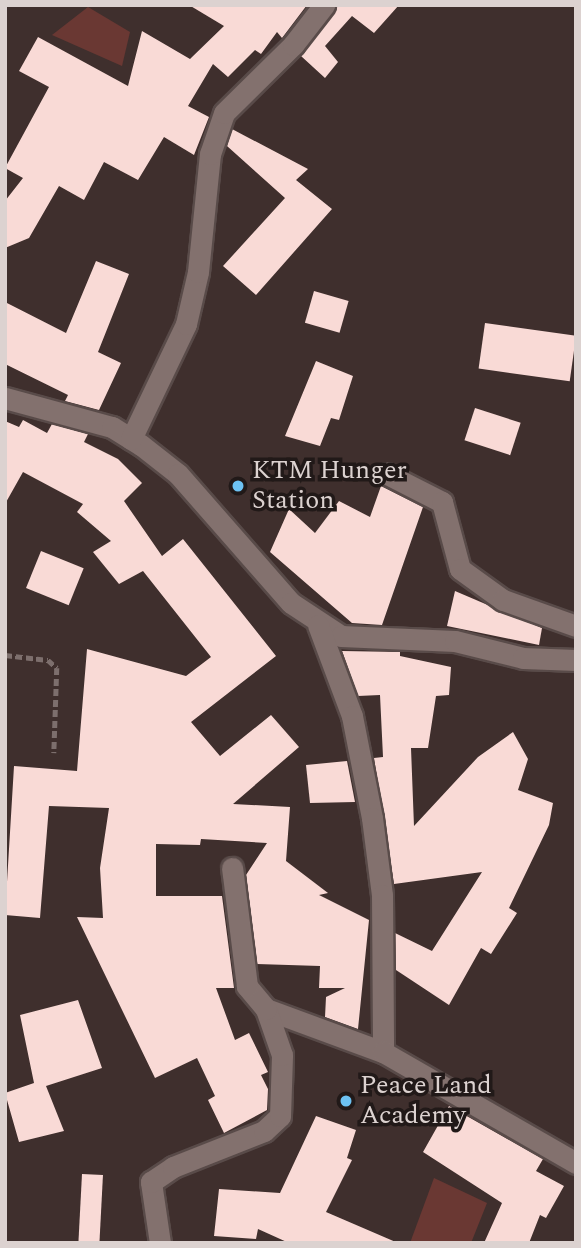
<!DOCTYPE html>
<html>
<head>
<meta charset="utf-8">
<style>
  body { margin:0 }
  #map { position:relative; width:581px; height:1248px; overflow:hidden; background:#3f2f2d; font-family:Spectral,serif }
  div>[style] { position:absolute }
  .green>* { inset:0; background:#6a3833 }
  .building>* { inset:0; background:#f9dad6; transform-origin:0 0 }
  .path>* { height:4.5px; margin-top:-2.25px; transform-origin:0; background:repeating-linear-gradient(90deg,#7d6f6d 0 7px,transparent 0 10.5px) }
  .roads { filter:drop-shadow(2px 0 #594b49) drop-shadow(-2px 0 #594b49) drop-shadow(0 2px #594b49) drop-shadow(0 -2px #594b49) }
  .minor>* { height:21px; margin:-10.5px; padding:0 10.5px; transform-origin:10.5px; border-radius:10.5px; background:#83716e }
  .dots>* { width:19px; height:19px; translate:-50% -50%; box-sizing:border-box; border:4px solid #211918; border-radius:50% }
  span { translate:-50% -50%; white-space:nowrap; text-align:center; line-height:1.15; -webkit-text-stroke:7px #211918; paint-order:stroke }
  .poi-label { font-size:26px; color:#dcd2d0 }
  .left { translate:0 -50%; text-align:left }
  .frame { position:absolute; inset:0; border:7px solid #dcd2d0; pointer-events:none }
</style>
</head>
<body>
<div id="map">
  <div class="green">
    <div style="clip-path:polygon(88px 7px,130px 32px,122px 66px,52px 35px)"></div>
    <div style="clip-path:polygon(434px 1178px,487px 1203px,471px 1243px,410px 1243px)"></div>
  </div>
  <div class="building">
    <div style="clip-path:polygon(189px 5px,307px 5px,282px 38px,277px 32px,261px 54px,255px 50px,228px 77px,213px 64px,188px 106px,209px 117px,194px 155px,164px 137px,138px 180px,104px 162px,84px 200px,59px 186px,29px 238px,5px 248px,5px 201px,23px 178px,5px 168px,49px 87px,19px 71px,38px 37px,128px 86px,142px 31px,190px 59px,224px 26px)"></div>
    <div style="clip-path:polygon(337px 5px,399px 5px,374px 33px,352px 16px,325px 46px,338px 62px,325px 78px,301px 56px)"></div>
    <div style="clip-path:polygon(232px 129px,308px 169px,296px 180px,332px 209px,256px 295px,223px 266px,285px 198px,227px 146px)"></div>
    <div style="clip-path:polygon(96px 261px,129px 274px,98px 352px,121px 363px,99px 410px,65px 401px,68px 395px,5px 364px,5px 302px,66px 333px)"></div>
    <div style="left:314px;top:291px;width:36px;height:33px;rotate:16deg"></div>
    <div style="left:485px;top:323px;width:92px;height:46px;rotate:8deg"></div>
    <div style="clip-path:polygon(316px 361px,353px 376px,339px 420px,331px 418px,320px 446px,285px 436px)"></div>
    <div style="left:475px;top:408px;width:48px;height:34px;rotate:18deg"></div>
    <div style="clip-path:polygon(23px 420px,47px 433px,52px 424px,88px 434px,84px 442px,118px 459px,142px 483px,124px 501px,162px 556px,183px 539px,276px 656px,191px 722px,220px 756px,271px 715px,299px 747px,233px 804px,290px 807px,286px 861px,328px 893px,319px 895px,369px 920px,358px 1029px,325px 1017px,326px 997px,345px 988px,319px 988px,320px 966px,257px 964px,246px 875px,267px 843px,201px 839px,200px 845px,156px 844px,156px 896px,222px 896px,234px 988px,216px 988px,235px 1040px,249px 1033px,268px 1072px,261px 1075px,268px 1089px,267px 1110px,224px 1133px,208px 1100px,215px 1096px,197px 1058px,155px 1078px,77px 917px,103px 918px,100px 868px,109px 808px,49px 806px,40px 918px,5px 915px,14px 766px,77px 771px,87px 649px,186px 676px,211px 657px,143px 571px,119px 584px,93px 552px,111px 541px,77px 512px,83px 504px,23px 472px,5px 504px,5px 421px,19px 427px)"></div>
    <div style="clip-path:polygon(381px 486px,423px 507px,382px 625px,352px 623px,270px 552px,289px 509px,315px 533px,339px 501px,370px 517px)"></div>
    <div style="left:41px;top:551px;width:46px;height:40px;rotate:22deg"></div>
    <div style="clip-path:polygon(455px 591px,542px 628px,539px 645px,447px 626px)"></div>
    <div style="clip-path:polygon(342px 651px,400px 652px,400px 656px,451px 667px,449px 695px,436px 696px,428px 748px,411px 748px,414px 826px,478px 757px,513px 732px,528px 759px,518px 790px,553px 803px,549px 825px,509px 908px,517px 913px,491px 954px,481px 948px,449px 1005px,396px 970px,395px 933px,432px 951px,482px 872px,394px 884px,374px 758px,383px 757px,380px 695px,358px 696px)"></div>
    <div style="clip-path:polygon(347px 761px,355px 802px,310px 803px,306px 765px)"></div>
    <div style="clip-path:polygon(78px 1000px,102px 1068px,46px 1086px,64px 1131px,19px 1142px,5px 1093px,34px 1083px,20px 1015px)"></div>
    <div style="clip-path:polygon(449px 1106px,543px 1159px,536px 1171px,564px 1186px,546px 1218px,540px 1215px,529px 1243px,484px 1243px,502px 1203px,423px 1152px)"></div>
    <div style="clip-path:polygon(316px 1116px,356px 1130px,347px 1158px,352px 1160px,326px 1212px,398px 1243px,289px 1243px,258px 1229px,256px 1239px,214px 1236px,219px 1189px,280px 1193px)"></div>
    <div style="left:82px;top:1174px;width:21px;height:69px;rotate:3deg"></div>
  </div>
  <div class="path">
    <div style="left:5px;top:655px;width:43px;rotate:6.6deg"></div>
    <div style="left:48px;top:660px;width:12px;rotate:42deg"></div>
    <div style="left:57px;top:668px;width:85px;rotate:92deg"></div>
  </div>
  <div class="roads">
    <div class="minor">
      <div style="left:5px;top:398px;width:111px;rotate:15.2deg"></div>
      <div style="left:112px;top:427px;width:34px;rotate:32deg"></div>
      <div style="left:141px;top:445px;width:47px;rotate:38.1deg"></div>
      <div style="left:178px;top:474px;width:171px;rotate:48.8deg"></div>
      <div style="left:291px;top:603px;width:60px;rotate:33.4deg"></div>
      <div style="left:341px;top:636px;width:114px;rotate:2.5deg"></div>
      <div style="left:455px;top:641px;width:70px;rotate:14deg"></div>
      <div style="left:523px;top:658px;width:53px;rotate:2.2deg"></div>
      <div style="left:131px;top:439px;width:127px;rotate:-64.4deg"></div>
      <div style="left:186px;top:324px;width:53px;rotate:-77deg"></div>
      <div style="left:198px;top:272px;width:119px;rotate:-84.2deg"></div>
      <div style="left:210px;top:154px;width:43px;rotate:-71.1deg"></div>
      <div style="left:224px;top:113px;width:97px;rotate:-44.6deg"></div>
      <div style="left:293px;top:45px;width:51px;rotate:-52.2deg"></div>
      <div style="left:387px;top:474px;width:62px;rotate:27deg"></div>
      <div style="left:442px;top:502px;width:69px;rotate:75deg"></div>
      <div style="left:460px;top:569px;width:53px;rotate:35.8deg"></div>
      <div style="left:503px;top:600px;width:77px;rotate:19.6deg"></div>
      <div style="left:318px;top:625px;width:97px;rotate:69.5deg"></div>
      <div style="left:352px;top:716px;width:104px;rotate:78.9deg"></div>
      <div style="left:372px;top:818px;width:78px;rotate:82.6deg"></div>
      <div style="left:382px;top:895px;width:157px;rotate:89.6deg"></div>
      <div style="left:266px;top:1009px;width:125px;rotate:20.2deg"></div>
      <div style="left:383px;top:1052px;width:223px;rotate:29.9deg"></div>
      <div style="left:160px;top:1243px;width:62px;rotate:-98.4deg"></div>
      <div style="left:151px;top:1182px;width:27px;rotate:-34deg"></div>
      <div style="left:173px;top:1167px;width:98px;rotate:-21.6deg"></div>
      <div style="left:264px;top:1131px;width:22px;rotate:-43deg"></div>
      <div style="left:280px;top:1116px;width:61px;rotate:-88.1deg"></div>
      <div style="left:282px;top:1055px;width:49px;rotate:-109.2deg"></div>
      <div style="left:266px;top:1009px;width:30px;rotate:-130deg"></div>
      <div style="left:247px;top:986px;width:119px;rotate:-97.2deg"></div>
    </div>
  </div>
  <div class="dots">
    <div style="left:238px;top:486px;background:#6dc2f3"></div>
    <div style="left:346px;top:1101px;background:#6dc2f3"></div>
  </div>
  <div class="poi-label">
    <span class="left" style="left:252px;top:486px">KTM Hunger<br>Station</span>
    <span class="left" style="left:360px;top:1101px">Peace Land<br>Academy</span>
  </div>
  <div class="frame"></div>
</div>
</body>
</html>
